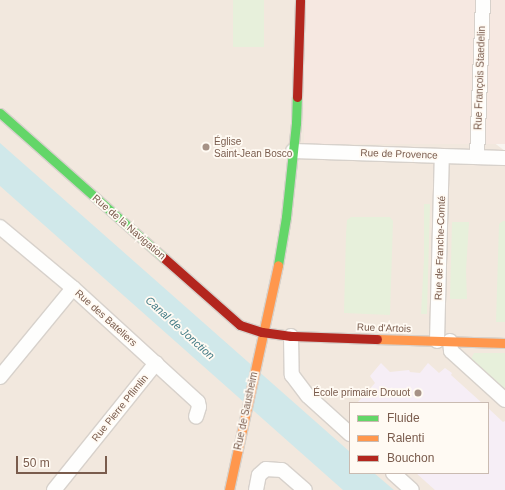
<!DOCTYPE html>
<html>
<head>
<meta charset="utf-8">
<style>
  body { margin:0 }
  #map { position:relative; width:505px; height:490px; overflow:hidden; background:#f9f5f0; font-family:Arial,sans-serif }
  div>[style] { position:absolute }
  .residential>* { inset:0; background:#f2e8de }
  .commercial>* { inset:0; background:#f6e8e1; transform-origin:0 0 }
  .education>* { inset:0; background:#f6eef6 }
  .green>* { inset:0; background:#e7f0db; transform-origin:0 0 }
  .water>* { inset:0; background:#d0e8ea }
  .roads { filter:drop-shadow(1px 0 #d7d1cb) drop-shadow(-1px 0 #d7d1cb) drop-shadow(0 1px #d7d1cb) drop-shadow(0 -1px #d7d1cb) }
  .street>* { height:14px; margin:-7px; padding:0 7px; transform-origin:7px; border-radius:7px; background:#fefefd }
  .fast>* { height:9px; margin:-4.5px; padding:0 4.5px; transform-origin:4.5px; border-radius:4.5px; background:#63d668 }
  .slow>* { height:9px; margin:-4.5px; padding:0 4.5px; transform-origin:4.5px; border-radius:4.5px; background:#ff974d }
  .jam>* { height:9px; margin:-4.5px; padding:0 4.5px; transform-origin:4.5px; border-radius:4.5px; background:#b3261e }
  .dots>* { width:11px; height:11px; translate:-50% -50%; box-sizing:border-box; border:2px solid #fffaf3; border-radius:50% }
  span { translate:-50% -50%; white-space:nowrap; text-align:center; line-height:1.15; -webkit-text-stroke:3.5px #fffaf3; paint-order:stroke }
  .street-label { font-size:10px; color:#7a5c4d }
  .poi-label { font-size:10px; color:#7a5c4d }
  .left { translate:0 -50%; text-align:left }
  .right { translate:-100% -50%; text-align:right }
  .water-label { font-size:11px; color:#437c86; font-style:italic }
  .legend { position:absolute; left:349px; top:402px; width:140px; height:72px; box-sizing:border-box; background:#fffaf3; border:1px solid #cabbb1; margin:0; padding:5px 7px; list-style:none; font-size:12px; color:#7a5c4d }
  .legend li { display:flex; align-items:center; gap:8px; height:20px }
  .legend b { width:20px; border:1px solid #cabbb1 }
  .scale { position:absolute; left:16px; top:456px; width:91px; height:18px; box-sizing:border-box; border:2px solid #7a5c4d; border-top:0; padding-left:5px; font-size:12px; line-height:14px; white-space:nowrap; color:#7a5c4d; -webkit-text-stroke:3px #fffaf3; paint-order:stroke }
</style>
</head>
<body>
<div id="map">
  <div class="residential">
    <div style="clip-path:polygon(evenodd,0 0,304px 0,505px 151px,505px 490px,0 490px,0 0,350px 403px,488px 403px,488px 473px,350px 473px,350px 403px)"></div>
  </div>
  <div class="commercial">
    <div style="left:304px;top:0;width:201px;height:144px"></div>
  </div>
  <div class="education">
    <div style="clip-path:polygon(381px 363px,390px 372px,409px 370px,410px 372px,420px 373px,428px 363px,439px 373px,445px 368px,452px 373px,451px 375px,482px 403px,357px 403px,375px 383px,370px 376px)"></div>
    <div style="clip-path:polygon(488px 408px,503px 422px,505px 421px,505px 490px,435px 490px,416px 473px,488px 473px)"></div>
  </div>
  <div class="green">
    <div style="left:233px;top:0;width:31px;height:47px"></div>
    <div style="clip-path:polygon(424px 204px,430px 204px,427px 314px,421px 314px,424px 259px)"></div>
    <div style="clip-path:polygon(351px 217px,390px 217px,393px 221px,390px 315px,344px 313px,346px 234px,347px 220px)"></div>
    <div style="clip-path:polygon(503px 221px,505px 221px,505px 322px,496px 322px,499px 224px)"></div>
    <div style="clip-path:polygon(452px 222px,469px 222px,466px 271px,467px 299px,450px 299px)"></div>
    <div style="clip-path:polygon(474px 353px,505px 353px,505px 391px,473px 362px,471px 359px)"></div>
  </div>
  <div class="water">
    <div style="clip-path:polygon(0 143px,350px 452px,350px 473px,374px 473px,394px 490px,343px 490px,0 186px)"></div>
  </div>
  <div class="roads">
    <div class="street">
      <div style="left:293px;top:151px;width:212px;rotate:1.9deg"></div>
      <div style="left:477px;top:157px;width:157px;rotate:-87.8deg"></div>
      <div style="left:0;top:227px;width:95px;rotate:39.9deg"></div>
      <div style="left:73px;top:288px;width:169px;rotate:42.4deg"></div>
      <div style="left:198px;top:402px;width:5px;rotate:79deg"></div>
      <div style="left:199px;top:407px;width:10px;rotate:107deg"></div>
      <div style="left:291px;top:336px;width:39px;rotate:89deg"></div>
      <div style="left:292px;top:375px;width:26px;rotate:53deg"></div>
      <div style="left:308px;top:396px;width:57px;rotate:42.1deg"></div>
      <div style="left:437px;top:341px;width:185px;rotate:-88.5deg"></div>
      <div style="left:450px;top:341px;width:10px;rotate:84deg"></div>
      <div style="left:451px;top:351px;width:73px;rotate:42.2deg"></div>
      <div style="left:0;top:377px;width:115px;rotate:-50.6deg"></div>
      <div style="left:393px;top:473px;width:25px;rotate:42deg"></div>
      <div style="left:54px;top:490px;width:163px;rotate:-51.2deg"></div>
      <div style="left:256px;top:490px;width:15px;rotate:-79deg"></div>
      <div style="left:259px;top:475px;width:9px;rotate:-41deg"></div>
      <div style="left:266px;top:469px;width:16px;rotate:4deg"></div>
      <div style="left:282px;top:470px;width:30px;rotate:41deg"></div>
    </div>
    <div class="fast">
      <div style="left:0;top:113px;width:219px;rotate:41.5deg"></div>
      <div style="left:278px;top:265px;width:49px;rotate:-80.5deg"></div>
      <div style="left:286px;top:217px;width:95px;rotate:-83.9deg"></div>
      <div style="left:296px;top:123px;width:26px;rotate:-88deg"></div>
    </div>
    <div class="slow">
      <div style="left:377px;top:339px;width:128px;rotate:1.8deg"></div>
      <div style="left:229px;top:490px;width:230px;rotate:-77.7deg"></div>
    </div>
    <div class="jam">
      <div style="left:297px;top:97px;width:97px;rotate:-88.2deg"></div>
      <div style="left:164px;top:258px;width:101px;rotate:41.4deg"></div>
      <div style="left:240px;top:325px;width:23px;rotate:18deg"></div>
      <div style="left:262px;top:332px;width:29px;rotate:8deg"></div>
      <div style="left:291px;top:336px;width:86px;rotate:2deg"></div>
    </div>
  </div>
  <div class="dots">
    <div style="left:206px;top:147px;background:#a69286"></div>
    <div style="left:418px;top:393px;background:#a69286"></div>
  </div>
  <div class="street-label">
    <span style="left:480px;top:78px;rotate:-88deg">Rue François Staedelin</span>
    <span style="left:399px;top:154px;rotate:2deg">Rue de Provence</span>
    <span style="left:129px;top:227px;rotate:41deg">Rue de la Navigation</span>
    <span style="left:440px;top:248px;rotate:-88deg">Rue de Franche-Comté</span>
    <span style="left:106px;top:318px;rotate:42deg">Rue des Bateliers</span>
    <span style="left:384px;top:328px;rotate:2deg">Rue d'Artois</span>
    <span style="left:120px;top:408px;rotate:-51deg">Rue Pierre Pflimlin</span>
    <span style="left:246px;top:411px;rotate:-78deg">Rue de Sausheim</span>
  </div>
  <div class="poi-label">
    <span class="left" style="left:214px;top:147px">Église<br>Saint-Jean Bosco</span>
    <span class="right" style="left:410px;top:393px">École primaire Drouot</span>
  </div>
  <div class="water-label">
    <span style="left:180px;top:328px;rotate:42deg">Canal de Jonction</span>
  </div>
  <ul class="legend">
  <li><b style="height:5px;background:#63d668"></b>Fluide</li>
  <li><b style="height:5px;background:#ff974d"></b>Ralenti</li>
  <li><b style="height:5px;background:#b3261e"></b>Bouchon</li>
  </ul>
  <div class="scale">50 m</div>
</div>
</body>
</html>
